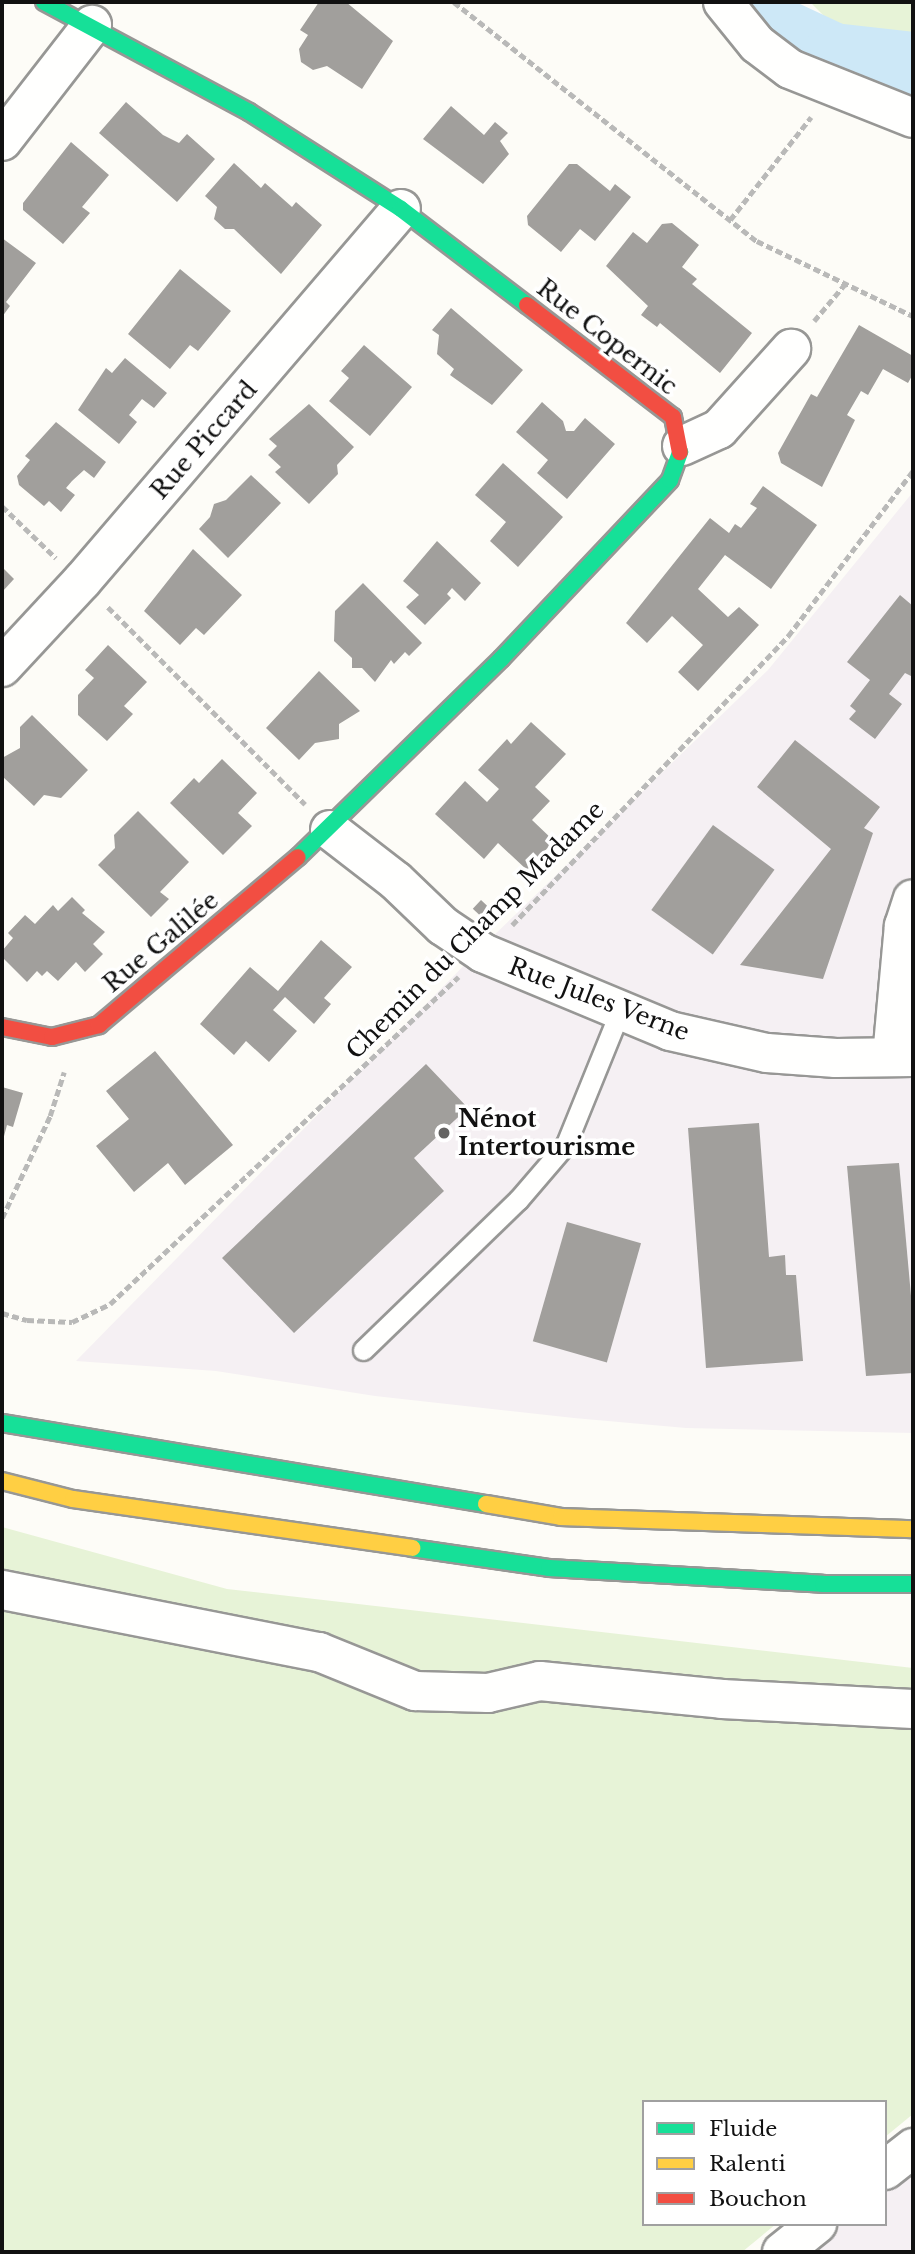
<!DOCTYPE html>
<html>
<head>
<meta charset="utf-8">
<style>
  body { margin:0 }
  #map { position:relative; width:915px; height:2254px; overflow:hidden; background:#fdfcf7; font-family:"Libre Baskerville",serif }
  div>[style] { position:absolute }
  .industrial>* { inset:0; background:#f5f0f3 }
  .green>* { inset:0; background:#e7f3d7 }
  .river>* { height:63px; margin:-31.5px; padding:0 31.5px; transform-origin:31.5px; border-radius:31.5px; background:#cde8f7 }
  .building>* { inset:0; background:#a19f9c; transform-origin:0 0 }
  .path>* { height:4.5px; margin-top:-2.25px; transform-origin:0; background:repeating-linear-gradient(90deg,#b9b9b8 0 7px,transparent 0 10.5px) }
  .roads { filter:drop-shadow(2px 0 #979795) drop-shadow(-2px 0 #979795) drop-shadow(0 2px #979795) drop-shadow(0 -2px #979795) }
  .lane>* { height:19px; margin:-9.5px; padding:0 9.5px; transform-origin:9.5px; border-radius:9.5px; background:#fffffe }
  .street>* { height:38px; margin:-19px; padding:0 19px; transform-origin:19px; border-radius:19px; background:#fffffe }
  .fast>* { height:16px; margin:-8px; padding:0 8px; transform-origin:8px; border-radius:8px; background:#16e098 }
  .slow>* { height:16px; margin:-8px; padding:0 8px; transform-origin:8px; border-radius:8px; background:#ffcf43 }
  .jam>* { height:16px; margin:-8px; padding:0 8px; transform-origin:8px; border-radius:8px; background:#f24e42 }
  .dots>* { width:19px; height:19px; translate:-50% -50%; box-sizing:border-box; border:4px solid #fff; border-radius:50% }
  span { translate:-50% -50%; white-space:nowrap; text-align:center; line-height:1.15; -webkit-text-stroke:7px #fff; paint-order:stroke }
  .street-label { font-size:24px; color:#111 }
  .poi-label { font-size:24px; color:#111; font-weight:700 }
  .left { translate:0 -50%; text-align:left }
  .frame { position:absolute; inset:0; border:4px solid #111; pointer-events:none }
  .legend { position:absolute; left:642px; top:2100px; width:245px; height:126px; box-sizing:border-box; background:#fff; border:2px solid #a0a0a0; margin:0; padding:9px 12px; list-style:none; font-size:21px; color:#111 }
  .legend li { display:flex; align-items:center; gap:14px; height:35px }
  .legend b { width:35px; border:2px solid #a0a0a0 }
</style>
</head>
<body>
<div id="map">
  <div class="industrial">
    <div style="clip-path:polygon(913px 492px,913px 1433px,686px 1428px,574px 1418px,375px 1396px,216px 1371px,76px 1361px,484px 945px,768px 670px)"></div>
    <div style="clip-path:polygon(913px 2166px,913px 2252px,804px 2252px,839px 2224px,885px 2224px,885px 2188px)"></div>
  </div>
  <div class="green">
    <div style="clip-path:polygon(810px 2px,913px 2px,913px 62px,848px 40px)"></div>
    <div style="clip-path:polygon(2px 1527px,227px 1589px,913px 1668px,913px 2114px,885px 2137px,885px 2102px,644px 2102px,644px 2224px,776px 2224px,742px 2252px,2px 2252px)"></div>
  </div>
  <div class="river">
    <div style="left:755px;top:2px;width:26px;rotate:58deg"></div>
    <div style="left:769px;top:24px;width:71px;rotate:25.1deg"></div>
    <div style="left:833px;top:54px;width:81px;rotate:6.4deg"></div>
  </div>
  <div class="building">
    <div style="clip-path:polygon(319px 2px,346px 2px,393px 41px,362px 89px,327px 66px,313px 70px,301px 62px,299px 49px,308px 35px,300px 30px)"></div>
    <div style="clip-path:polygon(126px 102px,163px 135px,179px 143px,187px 134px,215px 159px,177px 202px,99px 133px)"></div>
    <div style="clip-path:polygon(451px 106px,484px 135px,495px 122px,508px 133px,500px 141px,509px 154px,483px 184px,423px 139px)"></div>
    <div style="clip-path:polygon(71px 142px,109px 175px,82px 207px,90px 213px,63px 244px,23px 210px,23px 203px)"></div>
    <div style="clip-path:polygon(234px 163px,261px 188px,265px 183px,292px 207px,296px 202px,322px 225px,281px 274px,234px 229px,225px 229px,214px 219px,217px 207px,205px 196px)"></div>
    <div style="clip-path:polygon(569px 164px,577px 164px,610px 191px,615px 184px,631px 197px,595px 241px,580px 229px,561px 252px,528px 225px,527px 216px)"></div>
    <div style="clip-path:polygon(672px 223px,699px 245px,682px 267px,697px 279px,692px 284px,752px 333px,720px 373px,660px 323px,657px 327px,641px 315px,648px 306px,606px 266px,633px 232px,647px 243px,662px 224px)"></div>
    <div style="clip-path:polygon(2px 238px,36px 263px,6px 302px,10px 306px,2px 317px)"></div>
    <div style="clip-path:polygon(180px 269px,231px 311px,198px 351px,190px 345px,170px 369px,128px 334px)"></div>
    <div style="clip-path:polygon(451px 308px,523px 370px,492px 405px,450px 375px,454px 369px,437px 354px,439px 335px,432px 330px)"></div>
    <div style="clip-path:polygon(859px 325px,913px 356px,913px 374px,908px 383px,883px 369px,868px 395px,861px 391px,847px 415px,855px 420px,822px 487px,781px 463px,778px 453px,811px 394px,817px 397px)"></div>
    <div style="clip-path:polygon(364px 345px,412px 387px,370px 436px,329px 401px,349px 378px,341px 371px)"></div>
    <div style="clip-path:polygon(125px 358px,167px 393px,154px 408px,142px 399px,129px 415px,137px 422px,119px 444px,78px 410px,106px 368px,112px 373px)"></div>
    <div style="clip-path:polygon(542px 402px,563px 421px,566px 431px,574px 431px,585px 418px,615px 444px,567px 499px,537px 473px,548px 460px,516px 432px)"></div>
    <div style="clip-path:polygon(309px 404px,354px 447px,337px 465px,338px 474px,309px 504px,275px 472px,281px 467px,268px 455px,277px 446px,269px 439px)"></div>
    <div style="clip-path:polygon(56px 422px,106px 462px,94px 478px,84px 470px,72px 481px,66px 488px,75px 495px,61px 512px,49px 501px,44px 506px,19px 485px,17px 476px,30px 460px,25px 456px)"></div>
    <div style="clip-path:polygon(503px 463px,563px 517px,518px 567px,490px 541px,506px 522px,475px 495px)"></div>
    <div style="clip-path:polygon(251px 475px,281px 503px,228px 558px,199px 529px,210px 517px,214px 504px,226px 500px)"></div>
    <div style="clip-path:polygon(763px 486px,817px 525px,771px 589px,725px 555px,698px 589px,728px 617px,739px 607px,759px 625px,698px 691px,678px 672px,703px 645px,672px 616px,647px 643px,626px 623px,710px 518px,729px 533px,735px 524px,741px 528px,757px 508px,750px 504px)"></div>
    <div style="clip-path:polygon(437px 541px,481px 583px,465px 601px,452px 588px,447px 594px,451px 598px,425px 625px,406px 607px,419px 595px,403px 581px)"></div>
    <div style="clip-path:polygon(193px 549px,242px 595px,204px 635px,196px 628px,180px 645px,144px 611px)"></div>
    <div style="clip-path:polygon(2px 567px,14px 579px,2px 592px)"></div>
    <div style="clip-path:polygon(363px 583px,422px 643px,409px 656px,405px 652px,394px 664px,391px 660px,375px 682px,362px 668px,352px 668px,352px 658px,334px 641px,335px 611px)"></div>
    <div style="clip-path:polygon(900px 595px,913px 606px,913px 677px,905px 673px,889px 694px,902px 704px,875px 739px,849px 719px,856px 711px,850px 706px,870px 680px,847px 662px)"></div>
    <div style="clip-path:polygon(108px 645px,147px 682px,124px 706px,133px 714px,107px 741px,78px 715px,78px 695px,94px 678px,85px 670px)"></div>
    <div style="clip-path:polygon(319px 671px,360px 711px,339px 724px,339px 739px,315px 743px,299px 760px,266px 728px)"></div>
    <div style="clip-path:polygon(32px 715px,88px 770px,61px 798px,44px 795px,34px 806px,2px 776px,2px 758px,20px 748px,20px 727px)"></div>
    <div style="clip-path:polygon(531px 722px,566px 754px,535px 787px,550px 801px,532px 820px,554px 841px,527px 870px,498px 843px,484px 859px,435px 814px,465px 781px,487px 802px,499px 789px,478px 770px,507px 739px,511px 744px)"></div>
    <div style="clip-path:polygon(795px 740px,880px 807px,864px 828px,873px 833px,823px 979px,740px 965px,831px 849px,757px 787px)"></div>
    <div style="clip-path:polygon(222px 759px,257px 793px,238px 813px,252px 826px,223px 855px,170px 803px,194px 778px,199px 783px)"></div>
    <div style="clip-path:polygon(138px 811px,189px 862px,160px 892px,169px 899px,151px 917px,98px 865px,115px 848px,114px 835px)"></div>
    <div style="left:713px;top:825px;width:76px;height:105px;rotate:36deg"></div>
    <div style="clip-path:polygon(72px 897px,85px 910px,82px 913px,105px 932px,93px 944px,103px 954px,85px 972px,76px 962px,58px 981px,47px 971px,42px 976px,37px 971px,27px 982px,2px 957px,2px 951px,13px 938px,8px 933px,25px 915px,35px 924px,53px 905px,58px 911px)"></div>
    <div style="left:481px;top:900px;width:19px;height:12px;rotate:43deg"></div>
    <div style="clip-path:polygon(321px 940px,352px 967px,324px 998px,331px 1004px,314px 1024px,285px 997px,273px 1010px,297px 1031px,269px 1062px,246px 1041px,234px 1055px,200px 1024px,250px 967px,278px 991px)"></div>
    <div style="clip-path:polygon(155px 1051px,233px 1145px,185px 1185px,168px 1163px,134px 1192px,96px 1146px,129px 1119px,106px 1091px)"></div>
    <div style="clip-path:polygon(426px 1064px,468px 1108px,414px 1158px,444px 1191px,294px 1333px,222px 1258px)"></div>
    <div style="clip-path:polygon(2px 1087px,23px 1093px,13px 1127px,7px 1125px,3px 1140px)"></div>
    <div style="clip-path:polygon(759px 1123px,769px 1257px,785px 1255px,786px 1275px,796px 1275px,803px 1361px,706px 1368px,688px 1128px)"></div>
    <div style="clip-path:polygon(899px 1163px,913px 1318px,913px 1373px,866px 1376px,847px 1166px)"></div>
    <div style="left:567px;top:1222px;width:77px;height:124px;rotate:16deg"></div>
  </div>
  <div class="path">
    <div style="left:454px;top:2px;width:386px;rotate:38.3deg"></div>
    <div style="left:757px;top:241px;width:173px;rotate:25.7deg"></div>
    <div style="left:730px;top:220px;width:131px;rotate:-51.8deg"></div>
    <div style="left:814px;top:321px;width:48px;rotate:-50deg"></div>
    <div style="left:2px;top:506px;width:75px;rotate:43.9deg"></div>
    <div style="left:108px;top:607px;width:279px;rotate:45deg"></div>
    <div style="left:512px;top:925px;width:400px;rotate:-46.3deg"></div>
    <div style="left:788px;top:636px;width:207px;rotate:-52.9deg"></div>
    <div style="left:2px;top:1218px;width:113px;rotate:-64.8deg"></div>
    <div style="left:50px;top:1116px;width:46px;rotate:-72.3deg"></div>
    <div style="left:2px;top:1313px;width:26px;rotate:16deg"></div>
    <div style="left:27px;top:1320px;width:45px;rotate:2.5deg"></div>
    <div style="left:72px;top:1322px;width:42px;rotate:-25.3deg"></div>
    <div style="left:110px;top:1304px;width:478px;rotate:-43.2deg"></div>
  </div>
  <div class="roads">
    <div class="lane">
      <div style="left:363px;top:1350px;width:216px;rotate:-44.1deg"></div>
      <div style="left:518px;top:1200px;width:74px;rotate:-49.4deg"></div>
      <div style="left:566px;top:1144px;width:144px;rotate:-67.9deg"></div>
    </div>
    <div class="street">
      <div style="left:723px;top:2px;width:54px;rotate:51deg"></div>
      <div style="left:757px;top:44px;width:41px;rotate:37.1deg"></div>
      <div style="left:790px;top:69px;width:132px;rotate:21.7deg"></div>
      <div style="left:2px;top:141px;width:147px;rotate:-52.2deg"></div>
      <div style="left:682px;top:446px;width:41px;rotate:-24.7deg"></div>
      <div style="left:719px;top:429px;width:108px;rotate:-48deg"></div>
      <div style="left:2px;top:667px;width:117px;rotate:-47.1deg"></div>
      <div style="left:82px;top:581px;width:490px;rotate:-49.4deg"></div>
      <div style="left:330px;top:830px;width:83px;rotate:37.7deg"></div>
      <div style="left:396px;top:881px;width:65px;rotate:43.8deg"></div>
      <div style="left:443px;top:926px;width:48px;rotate:34deg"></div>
      <div style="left:483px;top:953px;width:203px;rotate:22.6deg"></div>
      <div style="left:670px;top:1031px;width:99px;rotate:12.8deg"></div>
      <div style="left:767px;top:1053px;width:69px;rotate:4.1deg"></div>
      <div style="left:836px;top:1058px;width:77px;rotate:-0.7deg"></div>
      <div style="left:892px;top:1057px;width:132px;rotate:-84.8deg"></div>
      <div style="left:904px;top:926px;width:28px;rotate:-72deg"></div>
      <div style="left:2px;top:1590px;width:323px;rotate:11.1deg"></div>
      <div style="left:319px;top:1652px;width:104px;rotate:22.1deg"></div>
      <div style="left:415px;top:1691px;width:73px;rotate:1.6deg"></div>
      <div style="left:488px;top:1693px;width:53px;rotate:-13deg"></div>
      <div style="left:540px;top:1681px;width:183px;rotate:5.6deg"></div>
      <div style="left:722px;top:1699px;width:191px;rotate:3deg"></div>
      <div style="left:885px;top:2170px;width:36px;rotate:-38deg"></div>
      <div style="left:782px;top:2252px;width:45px;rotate:-38.7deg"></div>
    </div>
    <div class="fast">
      <div style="left:44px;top:2px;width:233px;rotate:28.2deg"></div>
      <div style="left:249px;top:112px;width:180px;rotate:32.5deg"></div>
      <div style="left:401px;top:209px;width:158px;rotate:37.3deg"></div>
      <div style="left:298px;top:857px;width:284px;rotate:-44.3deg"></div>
      <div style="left:501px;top:659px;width:246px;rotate:-46.6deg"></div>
      <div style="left:670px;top:480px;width:30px;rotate:-70deg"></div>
      <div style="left:2px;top:1423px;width:491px;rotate:9.5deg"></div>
      <div style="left:412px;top:1548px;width:138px;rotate:8.3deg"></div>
      <div style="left:549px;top:1568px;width:274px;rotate:3.3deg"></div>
      <div style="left:823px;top:1584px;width:90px"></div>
    </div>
    <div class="slow">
      <div style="left:2px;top:1481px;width:73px;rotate:14.2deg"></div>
      <div style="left:73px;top:1499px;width:343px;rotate:8.2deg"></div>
      <div style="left:486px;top:1504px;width:76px;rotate:9.8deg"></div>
      <div style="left:561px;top:1517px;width:352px;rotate:2deg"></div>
    </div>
    <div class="jam">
      <div style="left:527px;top:305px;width:184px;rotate:37.5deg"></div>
      <div style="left:673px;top:417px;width:36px;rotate:79deg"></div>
      <div style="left:2px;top:1027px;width:51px;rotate:11.3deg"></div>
      <div style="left:52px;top:1037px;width:49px;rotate:-14.3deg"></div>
      <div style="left:99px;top:1025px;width:260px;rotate:-40.2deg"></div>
    </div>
  </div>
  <div class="dots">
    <div style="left:444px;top:1133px;background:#646362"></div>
  </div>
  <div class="street-label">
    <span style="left:607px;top:337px;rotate:38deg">Rue Copernic</span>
    <span style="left:204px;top:440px;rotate:-49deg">Rue Piccard</span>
    <span style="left:475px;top:930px;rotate:-45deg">Chemin du Champ Madame</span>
    <span style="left:161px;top:942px;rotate:-40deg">Rue Galilée</span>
    <span style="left:599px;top:999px;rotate:21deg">Rue Jules Verne</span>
  </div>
  <div class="poi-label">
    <span class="left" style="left:458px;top:1133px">Nénot<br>Intertourisme</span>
  </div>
  <div class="frame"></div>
  <ul class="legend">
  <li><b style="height:9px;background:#16e098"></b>Fluide</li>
  <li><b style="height:9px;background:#ffcf43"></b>Ralenti</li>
  <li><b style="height:9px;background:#f24e42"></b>Bouchon</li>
  </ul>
</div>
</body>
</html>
